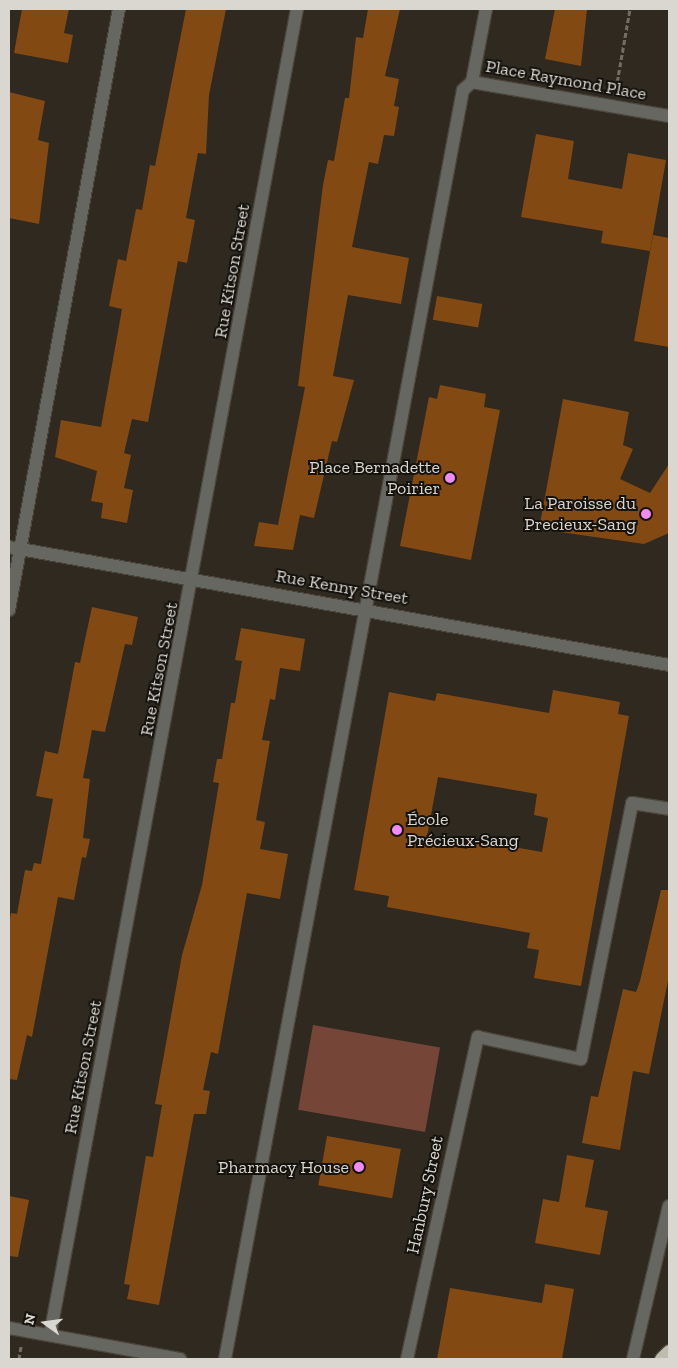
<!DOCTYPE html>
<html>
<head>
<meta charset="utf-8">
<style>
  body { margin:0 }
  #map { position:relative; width:678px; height:1368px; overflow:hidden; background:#2f291f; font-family:"Zilla Slab",serif }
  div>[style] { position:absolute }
  .green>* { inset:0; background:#754538; transform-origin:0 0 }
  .building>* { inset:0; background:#824a12; transform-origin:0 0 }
  .path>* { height:3px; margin-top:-1.5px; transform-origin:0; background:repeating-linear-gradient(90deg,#736e65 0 5px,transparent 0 7.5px) }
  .roads { filter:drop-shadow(1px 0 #4a453b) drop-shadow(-1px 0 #4a453b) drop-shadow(0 1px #4a453b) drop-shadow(0 -1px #4a453b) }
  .minor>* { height:12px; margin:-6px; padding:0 6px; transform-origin:6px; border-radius:6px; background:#676762 }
  .highway>* { height:15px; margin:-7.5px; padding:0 7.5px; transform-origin:7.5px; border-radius:7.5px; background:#bdbdaf }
  .dots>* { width:14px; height:14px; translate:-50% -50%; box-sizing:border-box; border:2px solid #15120e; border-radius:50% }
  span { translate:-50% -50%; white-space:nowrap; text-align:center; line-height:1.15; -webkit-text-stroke:4px #15120e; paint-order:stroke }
  .street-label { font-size:18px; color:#dad7d0 }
  .poi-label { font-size:18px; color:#dad7d0 }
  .right { translate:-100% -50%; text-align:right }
  .left { translate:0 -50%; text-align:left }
  .frame { position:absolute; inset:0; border:10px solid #dad7d0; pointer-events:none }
  .north { position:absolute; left:20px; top:1298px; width:50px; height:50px; -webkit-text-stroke:4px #15120e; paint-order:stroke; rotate:284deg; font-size:14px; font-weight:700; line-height:20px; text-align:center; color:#dad7d0 }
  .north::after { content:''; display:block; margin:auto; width:18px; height:22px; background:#dad7d0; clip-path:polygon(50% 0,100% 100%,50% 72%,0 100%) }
</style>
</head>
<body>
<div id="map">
  <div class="green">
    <div style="left:313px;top:1025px;width:129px;height:86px;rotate:10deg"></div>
  </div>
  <div class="building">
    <div style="clip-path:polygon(22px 9px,69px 9px,64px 33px,73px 35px,68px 63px,14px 53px)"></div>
    <div style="clip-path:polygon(186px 9px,226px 9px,209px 95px,206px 154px,198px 153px,186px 218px,195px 220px,187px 263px,178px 261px,148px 422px,132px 419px,124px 453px,131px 455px,124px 488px,133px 490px,127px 523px,101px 518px,103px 503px,91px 501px,97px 471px,55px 457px,61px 420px,101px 427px,122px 309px,109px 306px,118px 259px,126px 261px,136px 209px,142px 210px,150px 165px,155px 166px)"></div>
    <div style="clip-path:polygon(368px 9px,400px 9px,385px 76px,399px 79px,394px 106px,399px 107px,394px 136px,384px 135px,378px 164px,369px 162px,352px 247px,409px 258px,401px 304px,348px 295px,333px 376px,354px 380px,337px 442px,332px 441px,314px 518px,300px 515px,293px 550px,254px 546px,259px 522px,278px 525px,305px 387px,298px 386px,323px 185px,328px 160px,334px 161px,345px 98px,349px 98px,356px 37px,363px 38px)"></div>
    <div style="clip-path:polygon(555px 9px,587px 9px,581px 66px,545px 59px)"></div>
    <div style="clip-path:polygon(9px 92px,45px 101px,38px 140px,49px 143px,39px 224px,9px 218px)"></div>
    <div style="clip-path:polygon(536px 134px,574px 141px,568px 179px,622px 189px,628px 153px,666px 160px,650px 251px,601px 243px,603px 231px,521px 217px)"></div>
    <div style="clip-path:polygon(653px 235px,669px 238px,669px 347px,634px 341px)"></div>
    <div style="left:437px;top:296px;width:46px;height:24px;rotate:10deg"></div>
    <div style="clip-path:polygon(440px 385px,486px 394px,484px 407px,500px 410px,471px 560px,400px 546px,429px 397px,437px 399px)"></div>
    <div style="clip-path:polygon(563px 399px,629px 412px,623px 445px,633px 449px,620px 479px,650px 493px,669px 464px,669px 533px,644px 544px,539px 529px)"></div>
    <div style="clip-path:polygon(92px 607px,138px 617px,132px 645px,125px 644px,105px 732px,92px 730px,83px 778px,90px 779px,83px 838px,90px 839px,86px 858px,82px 857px,74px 900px,58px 897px,32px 1037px,27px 1035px,17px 1080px,9px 1079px,9px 925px,11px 913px,17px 914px,25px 870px,32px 871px,34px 863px,41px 864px,53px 799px,36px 796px,45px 751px,58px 754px,75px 662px,80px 663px)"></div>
    <div style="clip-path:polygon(241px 628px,305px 639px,300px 671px,280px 668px,275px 700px,270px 699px,262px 740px,270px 741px,256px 820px,265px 822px,260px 849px,288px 854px,280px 899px,247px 893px,218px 1054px,211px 1052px,203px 1090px,210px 1091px,206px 1114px,194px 1114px,159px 1305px,127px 1299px,130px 1285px,124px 1284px,146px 1156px,153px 1157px,162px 1105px,155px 1104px,182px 955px,202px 885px,219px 783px,213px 782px,217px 759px,222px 759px,231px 703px,235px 703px,242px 661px,235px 660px)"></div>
    <div style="clip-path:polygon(evenodd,553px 690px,620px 702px,618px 714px,629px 716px,581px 986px,534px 978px,539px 950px,527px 948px,530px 933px,387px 907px,389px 896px,354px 890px,389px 692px,435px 701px,437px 693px,549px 713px,553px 690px,438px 777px,537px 794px,534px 815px,548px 818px,542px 852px,469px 839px,467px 849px,426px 842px,438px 777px)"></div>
    <div style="clip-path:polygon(661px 890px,669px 890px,669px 976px,649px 1074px,633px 1071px,620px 1150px,582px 1143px,591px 1096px,598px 1097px,623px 989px,636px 992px,640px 981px)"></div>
    <div style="left:327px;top:1136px;width:75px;height:50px;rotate:10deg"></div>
    <div style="clip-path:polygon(567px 1155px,594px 1160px,585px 1207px,608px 1211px,600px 1255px,535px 1243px,543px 1199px,559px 1202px)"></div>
    <div style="clip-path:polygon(9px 1196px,29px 1200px,18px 1257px,9px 1256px)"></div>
    <div style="clip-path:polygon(545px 1284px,574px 1289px,562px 1359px,437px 1359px,450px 1288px,542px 1303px)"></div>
  </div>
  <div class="path">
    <div style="left:616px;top:89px;width:81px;rotate:-80.1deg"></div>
    <div style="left:19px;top:1359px;width:13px;rotate:-81deg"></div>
  </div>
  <div class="roads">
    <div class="minor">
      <div style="left:486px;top:9px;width:74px;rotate:100.9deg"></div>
      <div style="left:472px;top:82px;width:200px;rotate:9.8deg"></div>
      <div style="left:9px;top:547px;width:670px;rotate:10.14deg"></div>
      <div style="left:9px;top:610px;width:611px;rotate:-79.63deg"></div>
      <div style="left:9px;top:1328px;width:174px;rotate:10.3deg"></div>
      <div style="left:50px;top:1335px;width:1349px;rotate:-79.45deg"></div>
      <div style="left:225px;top:1359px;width:1291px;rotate:-79.38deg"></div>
      <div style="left:463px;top:90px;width:12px;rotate:-42deg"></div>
      <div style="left:407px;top:1359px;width:330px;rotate:-77.6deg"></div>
      <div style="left:478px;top:1037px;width:105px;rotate:12.1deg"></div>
      <div style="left:581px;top:1059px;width:261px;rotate:-78.7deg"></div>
      <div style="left:632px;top:803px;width:37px;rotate:9deg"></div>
      <div style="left:633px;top:1359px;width:157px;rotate:-76.8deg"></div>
    </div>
    <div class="highway">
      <div style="left:662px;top:1359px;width:10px;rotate:-45deg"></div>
    </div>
  </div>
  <div class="dots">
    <div style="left:450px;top:478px;background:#f08bf6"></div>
    <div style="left:646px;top:514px;background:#f08bf6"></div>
    <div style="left:397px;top:830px;background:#f08bf6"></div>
    <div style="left:359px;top:1167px;background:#f08bf6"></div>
  </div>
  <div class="street-label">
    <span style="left:566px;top:80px;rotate:10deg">Place Raymond Place</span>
    <span style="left:232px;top:271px;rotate:-80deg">Rue Kitson Street</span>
    <span style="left:342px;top:587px;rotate:10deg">Rue Kenny Street</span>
    <span style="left:159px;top:669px;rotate:-79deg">Rue Kitson Street</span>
    <span style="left:83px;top:1067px;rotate:-79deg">Rue Kitson Street</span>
    <span style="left:425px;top:1195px;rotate:-78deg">Hanbury Street</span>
  </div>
  <div class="poi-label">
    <span class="right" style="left:440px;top:478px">Place Bernadette<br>Poirier</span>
    <span class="right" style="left:636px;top:514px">La Paroisse du<br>Precieux-Sang</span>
    <span class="left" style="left:407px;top:830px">École<br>Précieux-Sang</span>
    <span class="right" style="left:349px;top:1167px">Pharmacy House</span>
  </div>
  <div class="frame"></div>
  <div class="north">N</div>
</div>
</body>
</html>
